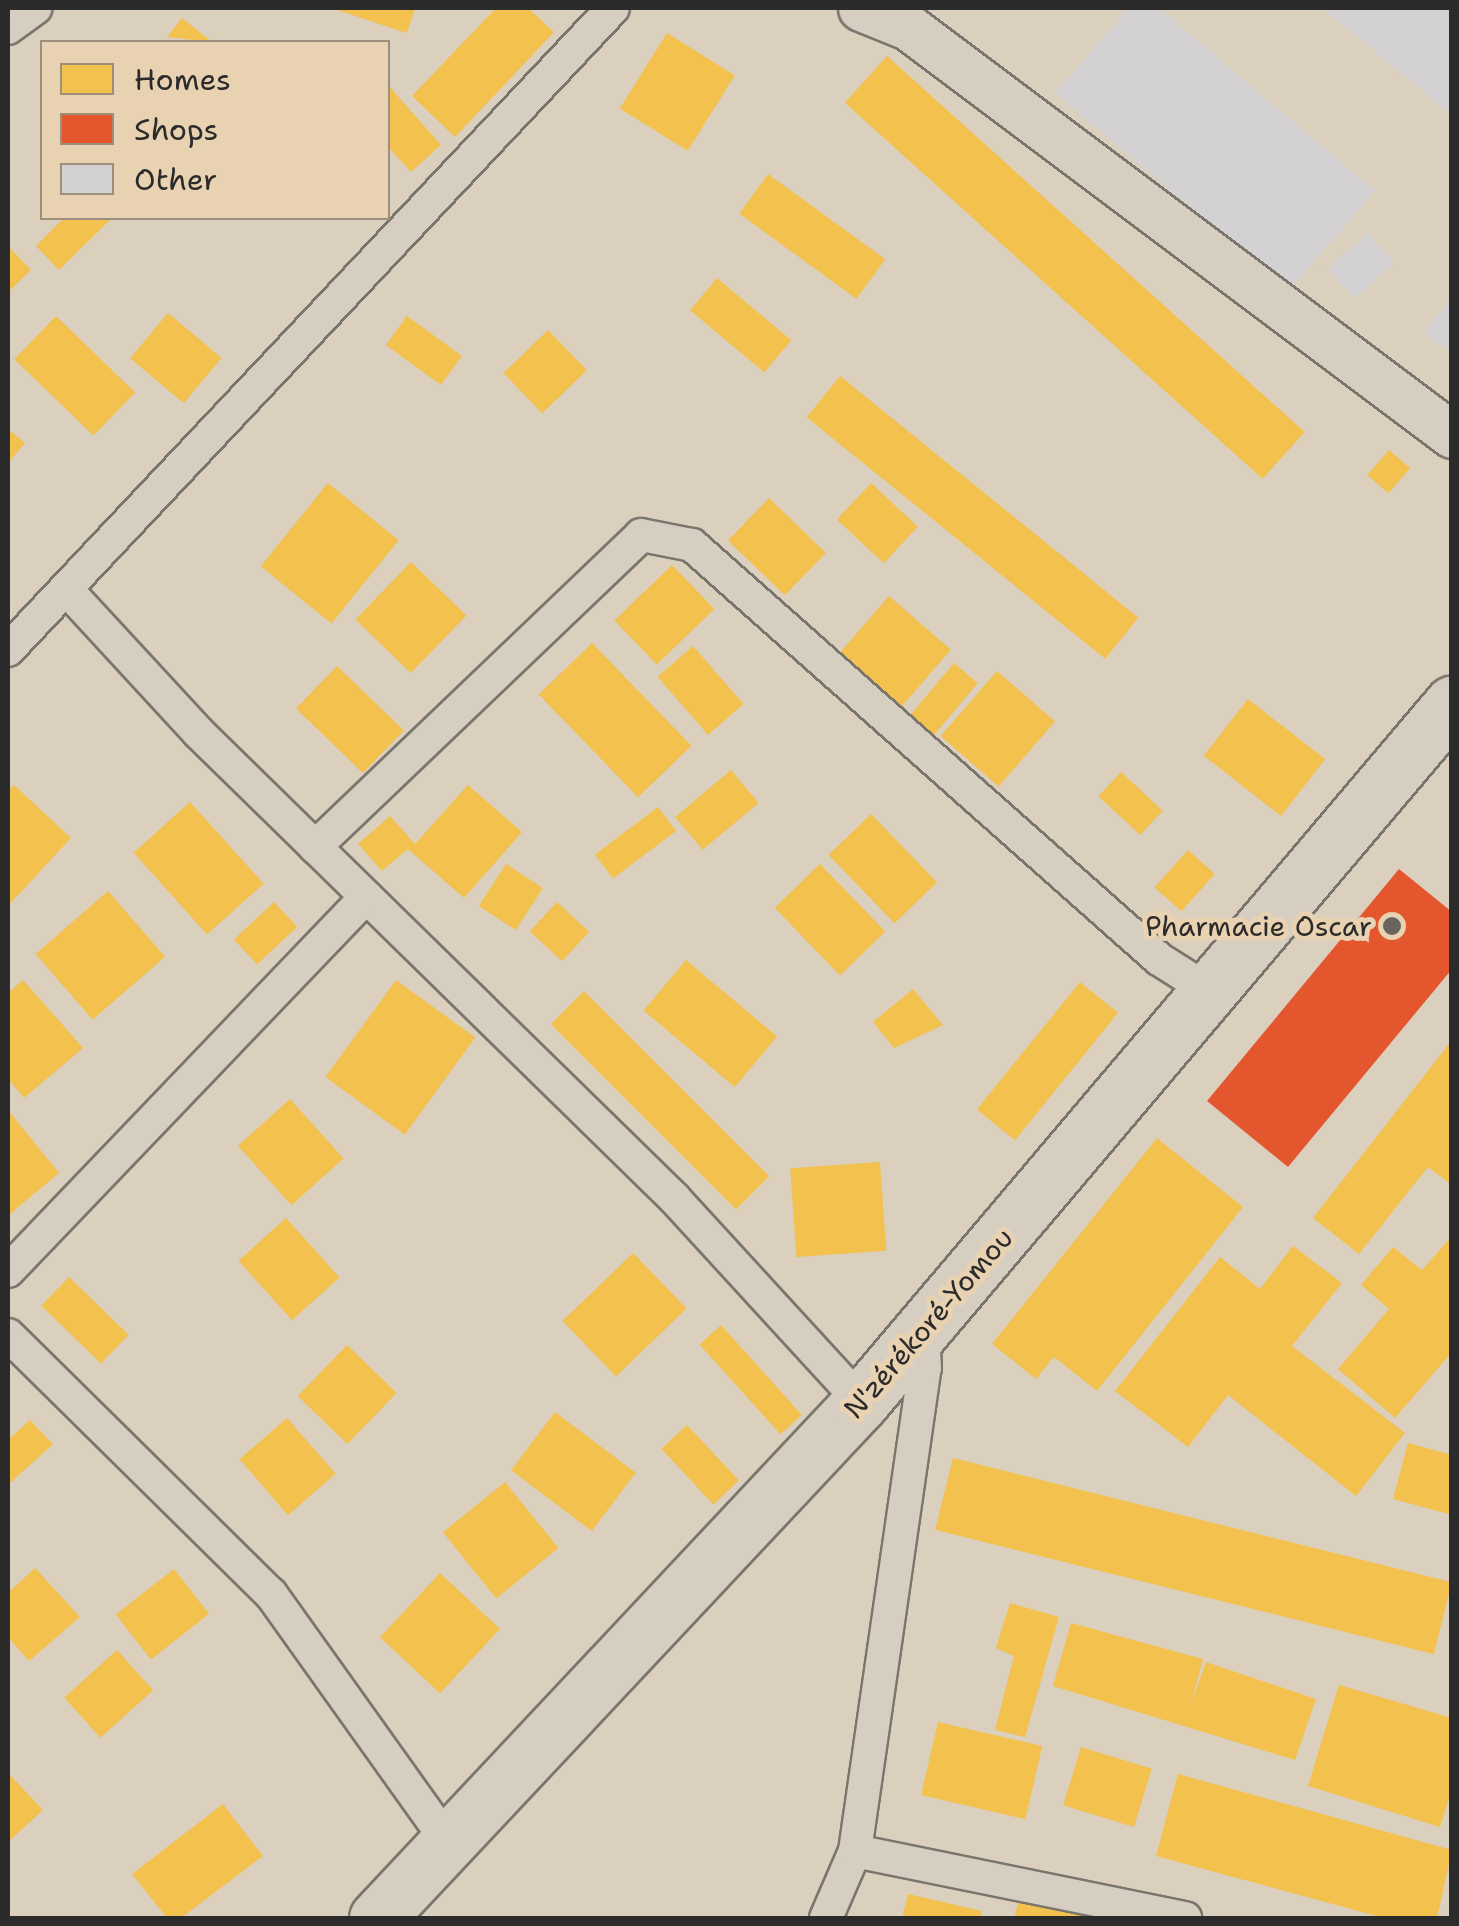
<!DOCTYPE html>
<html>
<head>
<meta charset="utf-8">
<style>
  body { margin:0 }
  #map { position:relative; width:1459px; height:1926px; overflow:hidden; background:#dbcfbe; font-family:"Shantell Sans",sans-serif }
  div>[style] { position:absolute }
  .homes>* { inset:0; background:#f2c14e; transform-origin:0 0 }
  .shops>* { inset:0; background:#e4572e }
  .building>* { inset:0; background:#d4d1d2; transform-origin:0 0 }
  .roads { filter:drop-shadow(2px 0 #7a756d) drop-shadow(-2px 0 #7a756d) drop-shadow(0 2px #7a756d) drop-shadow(0 -2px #7a756d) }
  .street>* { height:32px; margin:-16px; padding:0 16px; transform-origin:16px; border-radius:16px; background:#d7cec2 }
  .secondary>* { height:45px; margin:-22.5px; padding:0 22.5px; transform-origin:22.5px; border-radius:22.5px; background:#d7cec2 }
  .highway>* { height:55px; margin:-27.5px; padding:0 27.5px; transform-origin:27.5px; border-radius:27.5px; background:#d7cec2 }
  .dots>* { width:28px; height:28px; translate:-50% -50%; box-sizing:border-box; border:5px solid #e8d2b1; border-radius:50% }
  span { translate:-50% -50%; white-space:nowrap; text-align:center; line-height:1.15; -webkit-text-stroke:10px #e8d2b1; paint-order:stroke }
  .poi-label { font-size:28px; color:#2b2b2b }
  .right { translate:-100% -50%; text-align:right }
  .street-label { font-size:28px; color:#2b2b2b }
  .frame { position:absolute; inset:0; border:10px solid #2b2b2b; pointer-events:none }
  .legend { position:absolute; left:40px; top:40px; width:350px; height:180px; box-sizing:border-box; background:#e8d2b1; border:2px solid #9c8f7b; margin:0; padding:12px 18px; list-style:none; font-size:30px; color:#2b2b2b }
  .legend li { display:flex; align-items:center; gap:20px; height:50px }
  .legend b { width:50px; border:2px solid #9c8f7b }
</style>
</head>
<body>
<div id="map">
  <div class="homes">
    <div style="clip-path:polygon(331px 8px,415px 8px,407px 33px)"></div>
    <div style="clip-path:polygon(496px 8px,528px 8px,554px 32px,455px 137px,412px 96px)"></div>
    <div style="clip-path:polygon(182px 18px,212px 42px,167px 37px)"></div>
    <div style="left:667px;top:33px;width:80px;height:89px;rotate:32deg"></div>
    <div style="left:887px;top:56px;width:562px;height:63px;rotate:42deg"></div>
    <div style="clip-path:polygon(388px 85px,441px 145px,411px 172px,388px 147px)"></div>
    <div style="left:768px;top:174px;width:145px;height:49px;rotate:36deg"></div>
    <div style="clip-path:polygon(64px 218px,112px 218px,59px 270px,36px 246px)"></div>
    <div style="clip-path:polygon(8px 246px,31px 270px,8px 292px)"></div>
    <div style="left:717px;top:278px;width:97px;height:42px;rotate:40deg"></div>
    <div style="left:168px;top:313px;width:70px;height:59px;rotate:40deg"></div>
    <div style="left:56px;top:316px;width:110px;height:60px;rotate:44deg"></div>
    <div style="left:407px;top:316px;width:68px;height:36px;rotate:36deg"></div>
    <div style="left:548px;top:330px;width:56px;height:62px;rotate:46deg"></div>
    <div style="left:840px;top:376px;width:384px;height:53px;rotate:39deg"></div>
    <div style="clip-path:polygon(8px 429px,25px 443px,8px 463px)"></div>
    <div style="left:1389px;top:450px;width:28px;height:33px;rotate:41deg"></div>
    <div style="left:328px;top:483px;width:91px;height:107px;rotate:39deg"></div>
    <div style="left:871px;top:483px;width:64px;height:50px;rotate:43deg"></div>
    <div style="left:769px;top:498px;width:79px;height:59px;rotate:44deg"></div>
    <div style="left:411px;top:562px;width:77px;height:80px;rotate:44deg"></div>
    <div style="left:672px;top:565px;width:61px;height:80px;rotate:46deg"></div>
    <div style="left:889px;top:596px;width:82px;height:81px;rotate:41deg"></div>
    <div style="left:592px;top:643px;width:143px;height:74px;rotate:46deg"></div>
    <div style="left:693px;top:646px;width:77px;height:47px;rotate:49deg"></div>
    <div style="left:954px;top:663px;width:31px;height:75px;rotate:40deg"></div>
    <div style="left:337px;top:666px;width:93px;height:59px;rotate:44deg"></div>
    <div style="left:997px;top:671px;width:77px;height:86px;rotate:41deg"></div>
    <div style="left:1248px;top:699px;width:98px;height:72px;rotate:38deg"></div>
    <div style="left:731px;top:770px;width:43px;height:73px;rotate:50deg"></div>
    <div style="left:1121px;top:772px;width:57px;height:33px;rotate:43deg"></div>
    <div style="clip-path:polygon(14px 785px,71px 838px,8px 906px,8px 791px)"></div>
    <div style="clip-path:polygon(468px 785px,522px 832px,464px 898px,408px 849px,382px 871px,358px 844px,390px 816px,415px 844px)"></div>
    <div style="left:190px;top:802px;width:110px;height:76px;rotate:48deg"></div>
    <div style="left:658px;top:807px;width:30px;height:79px;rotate:53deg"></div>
    <div style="left:871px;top:814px;width:95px;height:59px;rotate:46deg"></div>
    <div style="left:1188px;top:850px;width:36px;height:50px;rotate:42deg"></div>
    <div style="left:506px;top:864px;width:44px;height:50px;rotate:33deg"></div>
    <div style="left:820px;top:864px;width:94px;height:63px;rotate:46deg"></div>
    <div style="left:108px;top:891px;width:87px;height:96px;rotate:49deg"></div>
    <div style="left:274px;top:902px;width:34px;height:55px;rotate:47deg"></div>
    <div style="left:557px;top:902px;width:44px;height:40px;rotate:43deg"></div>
    <div style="left:686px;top:960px;width:119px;height:66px;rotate:40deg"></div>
    <div style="clip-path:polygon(23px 980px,83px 1048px,24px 1098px,8px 1079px,8px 993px)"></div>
    <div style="left:396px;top:980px;width:98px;height:120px;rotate:36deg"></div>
    <div style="left:1080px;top:982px;width:49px;height:164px;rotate:39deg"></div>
    <div style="clip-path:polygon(913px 989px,943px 1025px,894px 1048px,873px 1022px)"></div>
    <div style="left:584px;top:991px;width:262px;height:47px;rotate:45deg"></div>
    <div style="clip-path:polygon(1452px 1040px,1452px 1185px,1428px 1167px,1359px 1254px,1313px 1218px)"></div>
    <div style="left:290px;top:1099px;width:80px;height:70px;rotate:48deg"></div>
    <div style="clip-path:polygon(8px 1110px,59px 1173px,10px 1214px,8px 1210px)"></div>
    <div style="clip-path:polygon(1157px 1138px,1243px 1207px,1097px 1391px,1054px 1357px,1036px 1379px,992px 1344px)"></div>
    <div style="left:880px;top:1162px;width:89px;height:90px;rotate:86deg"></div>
    <div style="left:286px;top:1218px;width:80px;height:64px;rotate:48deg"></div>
    <div style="clip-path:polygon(1452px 1236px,1452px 1352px,1395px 1418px,1338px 1369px,1389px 1309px,1361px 1285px,1393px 1247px,1422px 1270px)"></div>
    <div style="clip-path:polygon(1293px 1246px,1342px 1283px,1292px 1346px,1405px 1433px,1356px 1496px,1228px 1395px,1188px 1447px,1115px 1391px,1220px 1257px,1260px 1289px)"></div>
    <div style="left:633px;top:1253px;width:77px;height:98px;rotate:46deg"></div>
    <div style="left:69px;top:1277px;width:83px;height:40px;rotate:44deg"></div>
    <div style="left:721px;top:1325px;width:121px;height:29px;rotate:48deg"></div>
    <div style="left:347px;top:1345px;width:69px;height:71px;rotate:44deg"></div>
    <div style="left:555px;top:1412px;width:101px;height:73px;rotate:37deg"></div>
    <div style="left:287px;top:1418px;width:74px;height:63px;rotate:49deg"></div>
    <div style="clip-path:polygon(30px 1420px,53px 1444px,8px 1485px,8px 1440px)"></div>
    <div style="left:687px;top:1425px;width:76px;height:35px;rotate:47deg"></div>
    <div style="clip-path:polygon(1408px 1443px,1452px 1455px,1452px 1515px,1393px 1499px)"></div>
    <div style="left:953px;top:1458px;width:514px;height:74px;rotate:14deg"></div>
    <div style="left:505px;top:1482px;width:85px;height:80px;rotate:51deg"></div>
    <div style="clip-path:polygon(35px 1568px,80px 1617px,29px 1661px,8px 1637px,8px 1593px)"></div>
    <div style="left:174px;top:1569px;width:57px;height:74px;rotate:52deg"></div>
    <div style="left:440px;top:1573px;width:82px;height:88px;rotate:43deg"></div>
    <div style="clip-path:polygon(1010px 1603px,1059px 1617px,1025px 1737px,995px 1730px,1014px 1656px,996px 1648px)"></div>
    <div style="clip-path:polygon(1071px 1623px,1203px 1659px,1191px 1704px,1206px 1662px,1316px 1699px,1295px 1760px,1053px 1686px)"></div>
    <div style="left:117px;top:1650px;width:54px;height:71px;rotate:48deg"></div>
    <div style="clip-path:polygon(1339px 1685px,1452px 1718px,1452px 1789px,1440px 1827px,1308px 1786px)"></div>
    <div style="left:938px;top:1722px;width:107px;height:75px;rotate:13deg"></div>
    <div style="left:1081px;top:1747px;width:74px;height:61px;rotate:17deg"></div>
    <div style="clip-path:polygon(8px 1773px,43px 1810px,8px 1842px)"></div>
    <div style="clip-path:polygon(1178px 1774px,1452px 1850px,1437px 1918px,1384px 1918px,1156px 1856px)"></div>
    <div style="clip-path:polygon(223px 1804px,263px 1856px,181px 1918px,167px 1918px,132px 1874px)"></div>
    <div style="clip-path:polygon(1021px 1893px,1085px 1910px,1082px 1918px,1014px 1918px)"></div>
    <div style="clip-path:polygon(908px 1894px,982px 1911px,981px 1918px,902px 1918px)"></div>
  </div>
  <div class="shops">
    <div style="clip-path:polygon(1399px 869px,1452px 912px,1452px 969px,1288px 1167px,1207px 1101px)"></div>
  </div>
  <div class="building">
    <div style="clip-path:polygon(1129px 8px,1159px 8px,1375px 191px,1289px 291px,1055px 93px)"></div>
    <div style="clip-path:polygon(1322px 8px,1452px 8px,1452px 115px)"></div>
    <div style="left:1367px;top:233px;width:40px;height:54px;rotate:47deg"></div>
    <div style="clip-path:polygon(1452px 298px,1452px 354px,1424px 332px)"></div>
  </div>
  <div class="roads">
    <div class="street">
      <div style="left:8px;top:28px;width:34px;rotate:-36deg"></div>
      <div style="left:68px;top:591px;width:192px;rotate:47.3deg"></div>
      <div style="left:198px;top:732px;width:668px;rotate:44.39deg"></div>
      <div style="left:675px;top:1199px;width:275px;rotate:47.5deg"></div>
      <div style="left:8px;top:650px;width:882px;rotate:-46.7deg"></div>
      <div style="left:315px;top:847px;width:451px;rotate:-43.7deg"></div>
      <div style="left:641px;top:535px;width:52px;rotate:11.1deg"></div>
      <div style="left:692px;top:545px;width:624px;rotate:41.56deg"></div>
      <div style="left:1159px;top:959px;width:62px;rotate:32.4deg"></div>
      <div style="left:8px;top:1271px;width:518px;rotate:-46.25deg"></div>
      <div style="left:8px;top:1335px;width:369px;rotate:44.6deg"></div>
      <div style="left:271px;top:1594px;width:308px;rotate:54.5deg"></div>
      <div style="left:855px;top:1851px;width:337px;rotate:11.5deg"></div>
      <div style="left:826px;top:1918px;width:73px;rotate:-66.6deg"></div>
      <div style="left:855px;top:1851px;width:488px;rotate:-81.8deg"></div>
      <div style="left:925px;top:1368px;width:39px;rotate:-93deg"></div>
    </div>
    <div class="secondary">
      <div style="left:861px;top:8px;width:51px;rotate:22deg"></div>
      <div style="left:908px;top:27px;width:680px;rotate:36.87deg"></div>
    </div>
    <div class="highway">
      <div style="left:377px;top:1918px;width:707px;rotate:-46.83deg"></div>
      <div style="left:861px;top:1402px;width:915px;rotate:-49.75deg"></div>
    </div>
  </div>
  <div class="dots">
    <div style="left:1392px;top:926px;background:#69645e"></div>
  </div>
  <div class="poi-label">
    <span class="right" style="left:1372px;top:926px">Pharmacie Oscar</span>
  </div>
  <div class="street-label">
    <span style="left:928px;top:1323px;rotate:-49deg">N'zérékoré-Yomou</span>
  </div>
  <div class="frame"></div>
  <ul class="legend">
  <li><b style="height:28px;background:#f2c14e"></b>Homes</li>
  <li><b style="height:28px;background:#e4572e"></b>Shops</li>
  <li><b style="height:28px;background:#d4d1d2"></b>Other</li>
  </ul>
</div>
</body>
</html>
